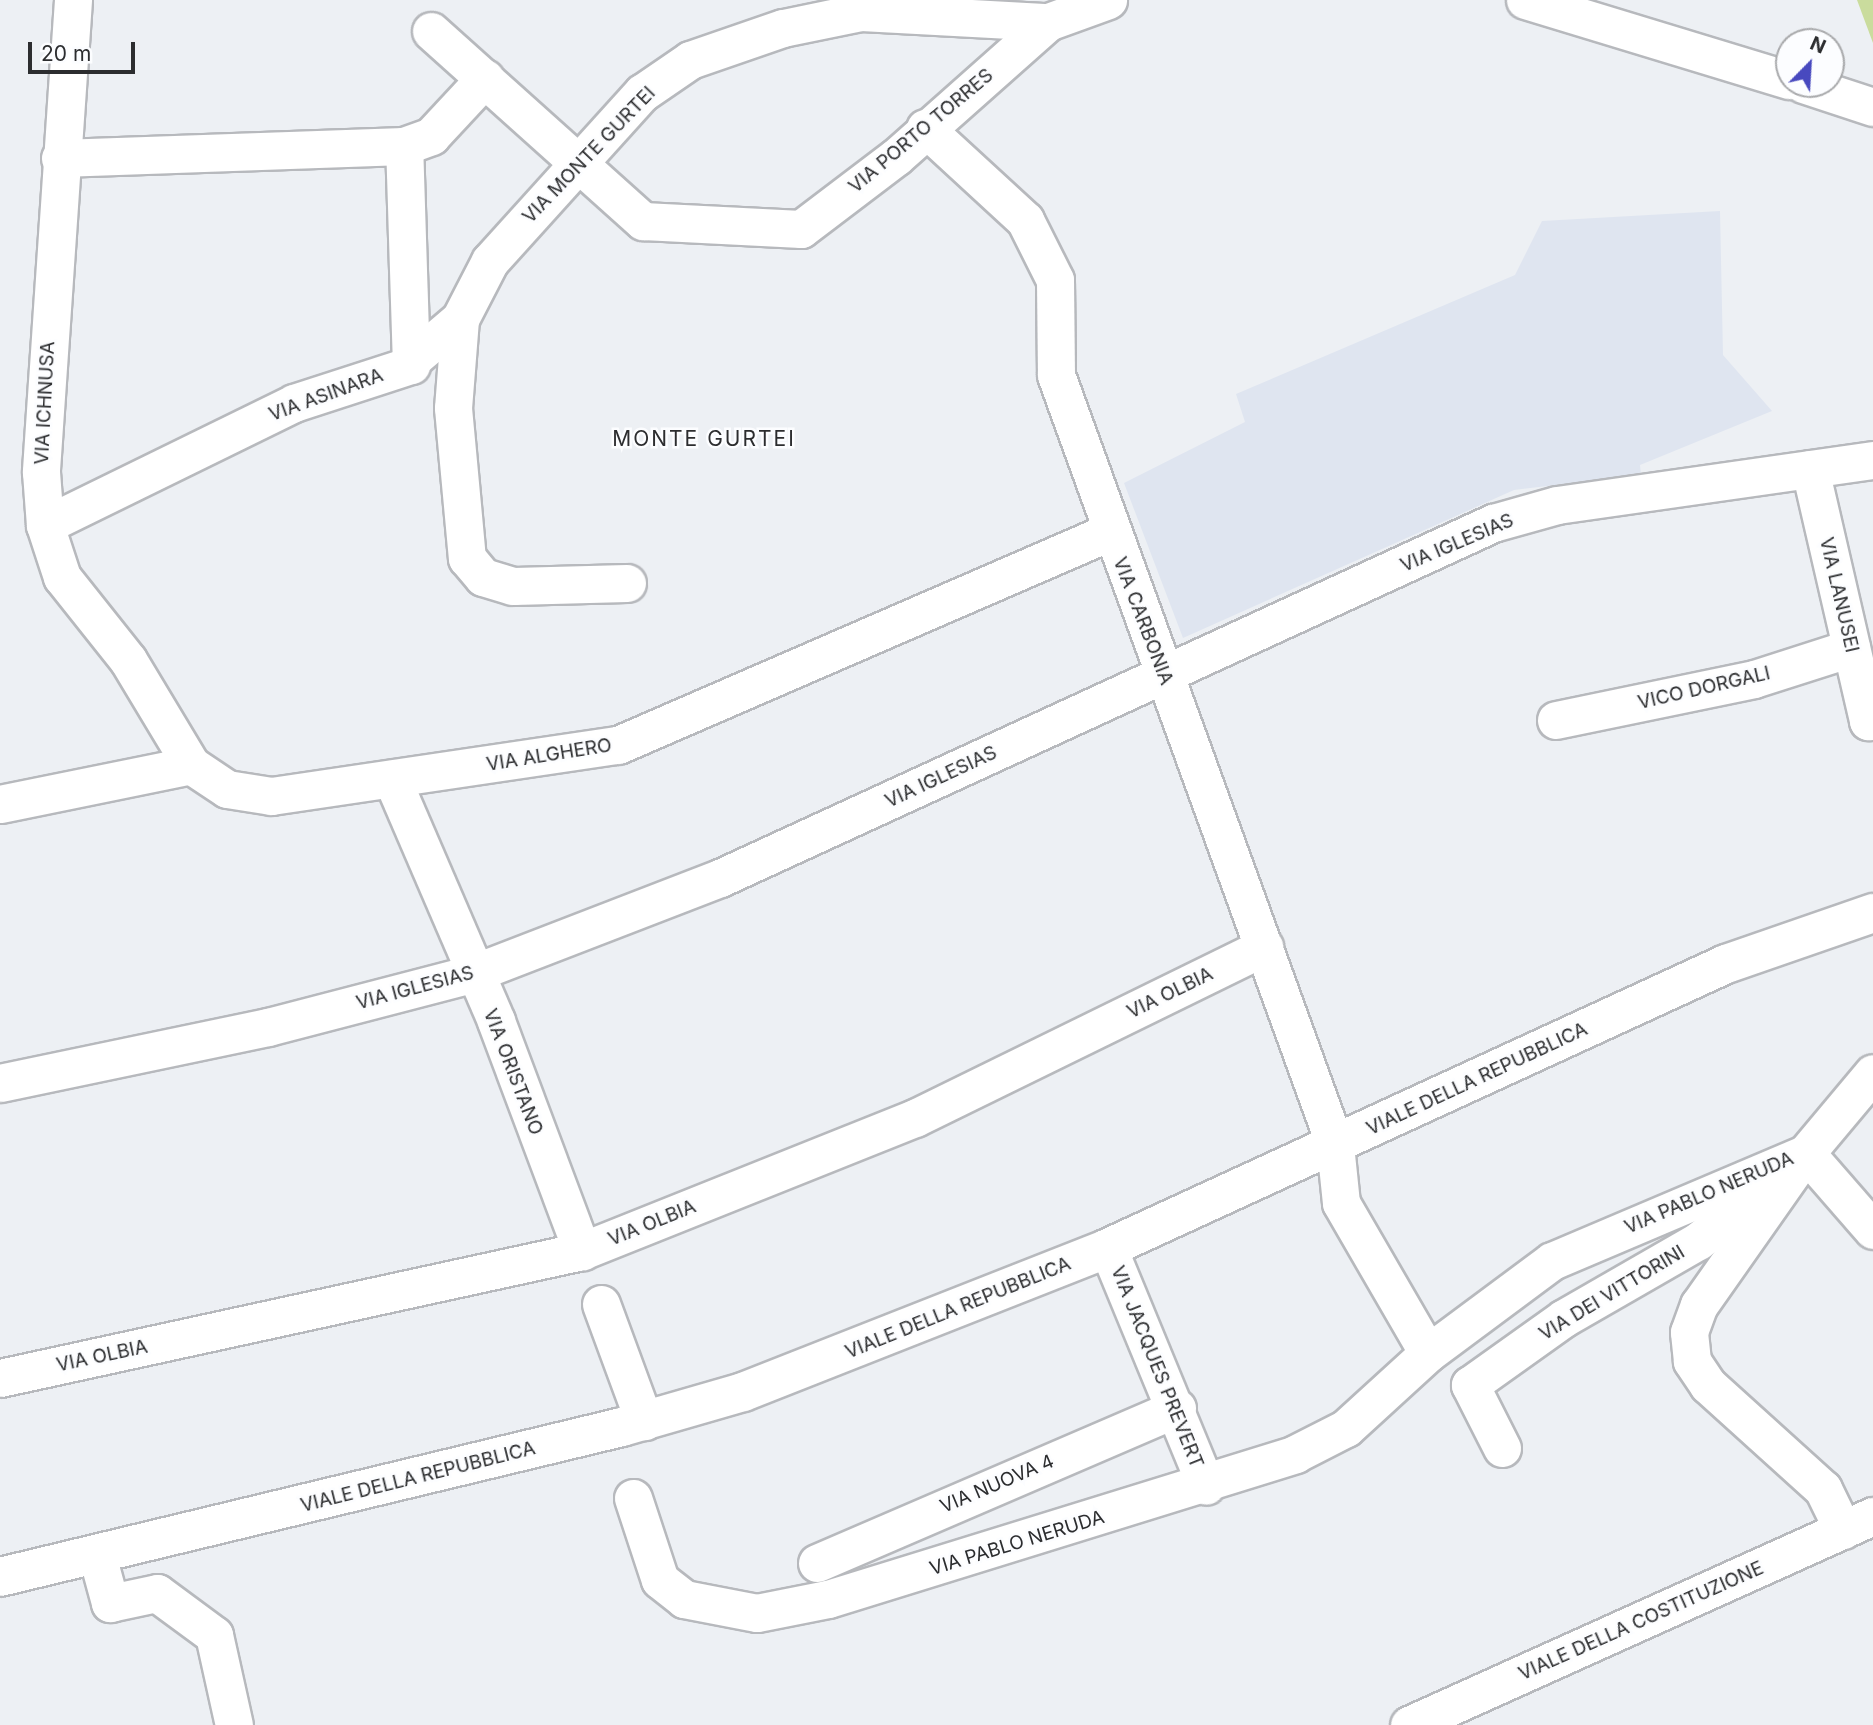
<!DOCTYPE html>
<html>
<head>
<meta charset="utf-8">
<style>
  body { margin:0 }
  #map { position:relative; width:1873px; height:1725px; overflow:hidden; background:#edf0f4; font-family:Inter,sans-serif }
  div>[style] { position:absolute }
  .built>* { inset:0; background:#dfe5f0 }
  .green>* { inset:0; background:#cadc9d }
  .roads { filter:drop-shadow(2px 0 #b7b9bd) drop-shadow(-2px 0 #b7b9bd) drop-shadow(0 2px #b7b9bd) drop-shadow(0 -2px #b7b9bd) }
  .street>* { height:37px; margin:-18.5px; padding:0 18.5px; transform-origin:18.5px; border-radius:18.5px; background:#fff }
  .secondary>* { height:38px; margin:-19px; padding:0 19px; transform-origin:19px; border-radius:19px; background:#fff }
  span { translate:-50% -50%; white-space:nowrap; text-align:center; line-height:1.15; -webkit-text-stroke:5px #fcfdff; paint-order:stroke }
  .street-label { font-size:19px; color:#2c2d2f }
  .neighbourhood-label { font-size:21px; color:#2c2d2f; letter-spacing:2px }
  .north { position:absolute; left:1775px; top:28px; width:70px; height:70px; box-sizing:border-box; background:#fcfdff; border:2px solid #a9aaac; border-radius:50%; rotate:24deg; font-size:19px; font-weight:700; line-height:28px; text-align:center; color:#2c2d2f }
  .north::after { content:''; display:block; margin:auto; width:24px; height:32px; background:#4849bf; clip-path:polygon(50% 0,100% 100%,50% 72%,0 100%) }
  .scale { position:absolute; left:28px; top:42px; width:107px; height:32px; box-sizing:border-box; border:4px solid #2c2d2f; border-top:0; padding-left:9px; font-size:21px; line-height:24px; white-space:nowrap; color:#2c2d2f; -webkit-text-stroke:5px #fcfdff; paint-order:stroke }
</style>
</head>
<body>
<div id="map">
  <div class="built">
    <div style="clip-path:polygon(1720px 211px,1723px 355px,1772px 411px,1640px 465px,1641px 475px,1514px 490px,1183px 638px,1124px 483px,1245px 422px,1236px 394px,1515px 275px,1542px 221px)"></div>
  </div>
  <div class="green">
    <div style="clip-path:polygon(1857px 0,1873px 0,1873px 43px)"></div>
  </div>
  <div class="roads">
    <div class="street">
      <div style="left:73px;top:0;width:473px;rotate:93.9deg"></div>
      <div style="left:41px;top:472px;width:53px;rotate:85.7deg"></div>
      <div style="left:45px;top:525px;width:55px;rotate:71.9deg"></div>
      <div style="left:62px;top:577px;width:106px;rotate:51.5deg"></div>
      <div style="left:128px;top:660px;width:122px;rotate:59deg"></div>
      <div style="left:1525px;top:0;width:276px;rotate:16.9deg"></div>
      <div style="left:431px;top:31px;width:285px;rotate:41.9deg"></div>
      <div style="left:643px;top:221px;width:158px;rotate:2.9deg"></div>
      <div style="left:801px;top:229px;width:119px;rotate:-37.2deg"></div>
      <div style="left:896px;top:157px;width:203px;rotate:-41.6deg"></div>
      <div style="left:1048px;top:22px;width:64px;rotate:-20.1deg"></div>
      <div style="left:1803px;top:84px;width:74px;rotate:18.2deg"></div>
      <div style="left:925px;top:128px;width:136px;rotate:42.6deg"></div>
      <div style="left:1025px;top:220px;width:67px;rotate:63.4deg"></div>
      <div style="left:1055px;top:280px;width:95px;rotate:89.4deg"></div>
      <div style="left:1056px;top:375px;width:819px;rotate:70.08deg"></div>
      <div style="left:1335px;top:1145px;width:58px;rotate:84.1deg"></div>
      <div style="left:1341px;top:1203px;width:173px;rotate:59.9deg"></div>
      <div style="left:60px;top:158px;width:344px;rotate:-2deg"></div>
      <div style="left:404px;top:146px;width:29px;rotate:-20deg"></div>
      <div style="left:431px;top:136px;width:79px;rotate:-47deg"></div>
      <div style="left:460px;top:319px;width:89px;rotate:94.5deg"></div>
      <div style="left:453px;top:408px;width:151px;rotate:84.7deg"></div>
      <div style="left:467px;top:558px;width:25px;rotate:50deg"></div>
      <div style="left:483px;top:577px;width:31px;rotate:17deg"></div>
      <div style="left:513px;top:586px;width:114px;rotate:-1.5deg"></div>
      <div style="left:414px;top:358px;width:60px;rotate:-40.3deg"></div>
      <div style="left:460px;top:319px;width:65px;rotate:-62.7deg"></div>
      <div style="left:490px;top:261px;width:227px;rotate:-47.9deg"></div>
      <div style="left:642px;top:93px;width:58px;rotate:-34.5deg"></div>
      <div style="left:690px;top:60px;width:98px;rotate:-19deg"></div>
      <div style="left:783px;top:28px;width:80px;rotate:-11.6deg"></div>
      <div style="left:861px;top:12px;width:187px;rotate:3.1deg"></div>
      <div style="left:1810px;top:469px;width:259px;rotate:77deg"></div>
      <div style="left:1868px;top:721px;width:5px;rotate:-11deg"></div>
      <div style="left:45px;top:525px;width:277px;rotate:-26.1deg"></div>
      <div style="left:294px;top:403px;width:123px;rotate:-18deg"></div>
      <div style="left:411px;top:365px;width:219px;rotate:-91.8deg"></div>
      <div style="left:1556px;top:720px;width:202px;rotate:-11.7deg"></div>
      <div style="left:1754px;top:679px;width:102px;rotate:-17.7deg"></div>
      <div style="left:392px;top:779px;width:263px;rotate:66.7deg"></div>
      <div style="left:496px;top:1021px;width:246px;rotate:69.5deg"></div>
      <div style="left:0;top:804px;width:195px;rotate:-11.5deg"></div>
      <div style="left:191px;top:765px;width:43px;rotate:33.7deg"></div>
      <div style="left:227px;top:789px;width:45px;rotate:9deg"></div>
      <div style="left:271px;top:796px;width:351px;rotate:-8.4deg"></div>
      <div style="left:618px;top:745px;width:535px;rotate:-23.45deg"></div>
      <div style="left:0;top:1083px;width:274px;rotate:-11.8deg"></div>
      <div style="left:268px;top:1027px;width:210px;rotate:-14.6deg"></div>
      <div style="left:471px;top:974px;width:267px;rotate:-21.1deg"></div>
      <div style="left:720px;top:878px;width:851px;rotate:-24.67deg"></div>
      <div style="left:1493px;top:523px;width:66px;rotate:-15.7deg"></div>
      <div style="left:1557px;top:505px;width:319px;rotate:-8.1deg"></div>
      <div style="left:1806px;top:1153px;width:102px;rotate:49deg"></div>
      <div style="left:1108px;top:1248px;width:257px;rotate:67.6deg"></div>
      <div style="left:601px;top:1304px;width:125px;rotate:69.8deg"></div>
      <div style="left:0;top:1378px;width:596px;rotate:-12.31deg"></div>
      <div style="left:582px;top:1251px;width:359px;rotate:-21.8deg"></div>
      <div style="left:915px;top:1118px;width:389px;rotate:-26.1deg"></div>
      <div style="left:1502px;top:1448px;width:71px;rotate:-116.9deg"></div>
      <div style="left:1470px;top:1385px;width:115px;rotate:-35.5deg"></div>
      <div style="left:1564px;top:1318px;width:155px;rotate:-29.9deg"></div>
      <div style="left:1698px;top:1241px;width:92px;rotate:-38.9deg"></div>
      <div style="left:633px;top:1498px;width:86px;rotate:71.8deg"></div>
      <div style="left:660px;top:1580px;width:31px;rotate:38deg"></div>
      <div style="left:684px;top:1599px;width:74px;rotate:10.9deg"></div>
      <div style="left:757px;top:1613px;width:72px;rotate:-11.2deg"></div>
      <div style="left:828px;top:1599px;width:489px;rotate:-17.2deg"></div>
      <div style="left:1295px;top:1454px;width:57px;rotate:-27deg"></div>
      <div style="left:1346px;top:1428px;width:111px;rotate:-42.4deg"></div>
      <div style="left:1428px;top:1353px;width:154px;rotate:-36.6deg"></div>
      <div style="left:1552px;top:1261px;width:276px;rotate:-23deg"></div>
      <div style="left:1843px;top:1530px;width:46px;rotate:-116deg"></div>
      <div style="left:1823px;top:1489px;width:155px;rotate:-137.9deg"></div>
      <div style="left:1708px;top:1385px;width:29px;rotate:-124deg"></div>
      <div style="left:1692px;top:1361px;width:29px;rotate:-96deg"></div>
      <div style="left:1689px;top:1332px;width:29px;rotate:-70deg"></div>
      <div style="left:1699px;top:1305px;width:186px;rotate:-54.9deg"></div>
      <div style="left:1806px;top:1153px;width:104px;rotate:-50.1deg"></div>
      <div style="left:97px;top:1555px;width:50px;rotate:74.8deg"></div>
      <div style="left:110px;top:1603px;width:48px;rotate:-12deg"></div>
      <div style="left:157px;top:1593px;width:71px;rotate:36.4deg"></div>
      <div style="left:214px;top:1635px;width:92px;rotate:77.5deg"></div>
      <div style="left:817px;top:1563px;width:392px;rotate:-23.3deg"></div>
      <div style="left:1409px;top:1725px;width:509px;rotate:-24.25deg"></div>
    </div>
    <div class="secondary">
      <div style="left:0;top:1577px;width:640px;rotate:-13.56deg"></div>
      <div style="left:622px;top:1427px;width:126px;rotate:-16.1deg"></div>
      <div style="left:743px;top:1392px;width:392px;rotate:-21.5deg"></div>
      <div style="left:1108px;top:1248px;width:680px;rotate:-24.68deg"></div>
      <div style="left:1726px;top:964px;width:156px;rotate:-19.1deg"></div>
    </div>
  </div>
  <div class="street-label">
    <span style="left:921px;top:131px;rotate:-40deg">VIA PORTO TORRES</span>
    <span style="left:589px;top:155px;rotate:-46deg">VIA MONTE GURTEI</span>
    <span style="left:326px;top:395px;rotate:-20deg">VIA ASINARA</span>
    <span style="left:45px;top:403px;rotate:-87deg">VIA ICHNUSA</span>
    <span style="left:1457px;top:543px;rotate:-23deg">VIA IGLESIAS</span>
    <span style="left:1839px;top:595px;rotate:77deg">VIA LANUSEI</span>
    <span style="left:1143px;top:621px;rotate:69deg">VIA CARBONIA</span>
    <span style="left:1704px;top:688px;rotate:-13deg">VICO DORGALI</span>
    <span style="left:549px;top:755px;rotate:-9deg">VIA ALGHERO</span>
    <span style="left:941px;top:777px;rotate:-25deg">VIA IGLESIAS</span>
    <span style="left:415px;top:988px;rotate:-15deg">VIA IGLESIAS</span>
    <span style="left:1170px;top:993px;rotate:-26deg">VIA OLBIA</span>
    <span style="left:513px;top:1072px;rotate:69deg">VIA ORISTANO</span>
    <span style="left:1477px;top:1079px;rotate:-25deg">VIALE DELLA REPUBBLICA</span>
    <span style="left:1709px;top:1193px;rotate:-23deg">VIA PABLO NERUDA</span>
    <span style="left:652px;top:1223px;rotate:-22deg">VIA OLBIA</span>
    <span style="left:1612px;top:1293px;rotate:-31deg">VIA DEI VITTORINI</span>
    <span style="left:958px;top:1308px;rotate:-22deg">VIALE DELLA REPUBBLICA</span>
    <span style="left:102px;top:1356px;rotate:-12deg">VIA OLBIA</span>
    <span style="left:1157px;top:1367px;rotate:68deg">VIA JACQUES PREVERT</span>
    <span style="left:418px;top:1477px;rotate:-14deg">VIALE DELLA REPUBBLICA</span>
    <span style="left:997px;top:1484px;rotate:-23deg">VIA NUOVA 4</span>
    <span style="left:1017px;top:1543px;rotate:-17deg">VIA PABLO NERUDA</span>
    <span style="left:1641px;top:1621px;rotate:-24deg">VIALE DELLA COSTITUZIONE</span>
  </div>
  <div class="neighbourhood-label">
    <span style="left:704px;top:439px">MONTE GURTEI</span>
  </div>
  <div class="north">N</div>
  <div class="scale">20 m</div>
</div>
</body>
</html>
